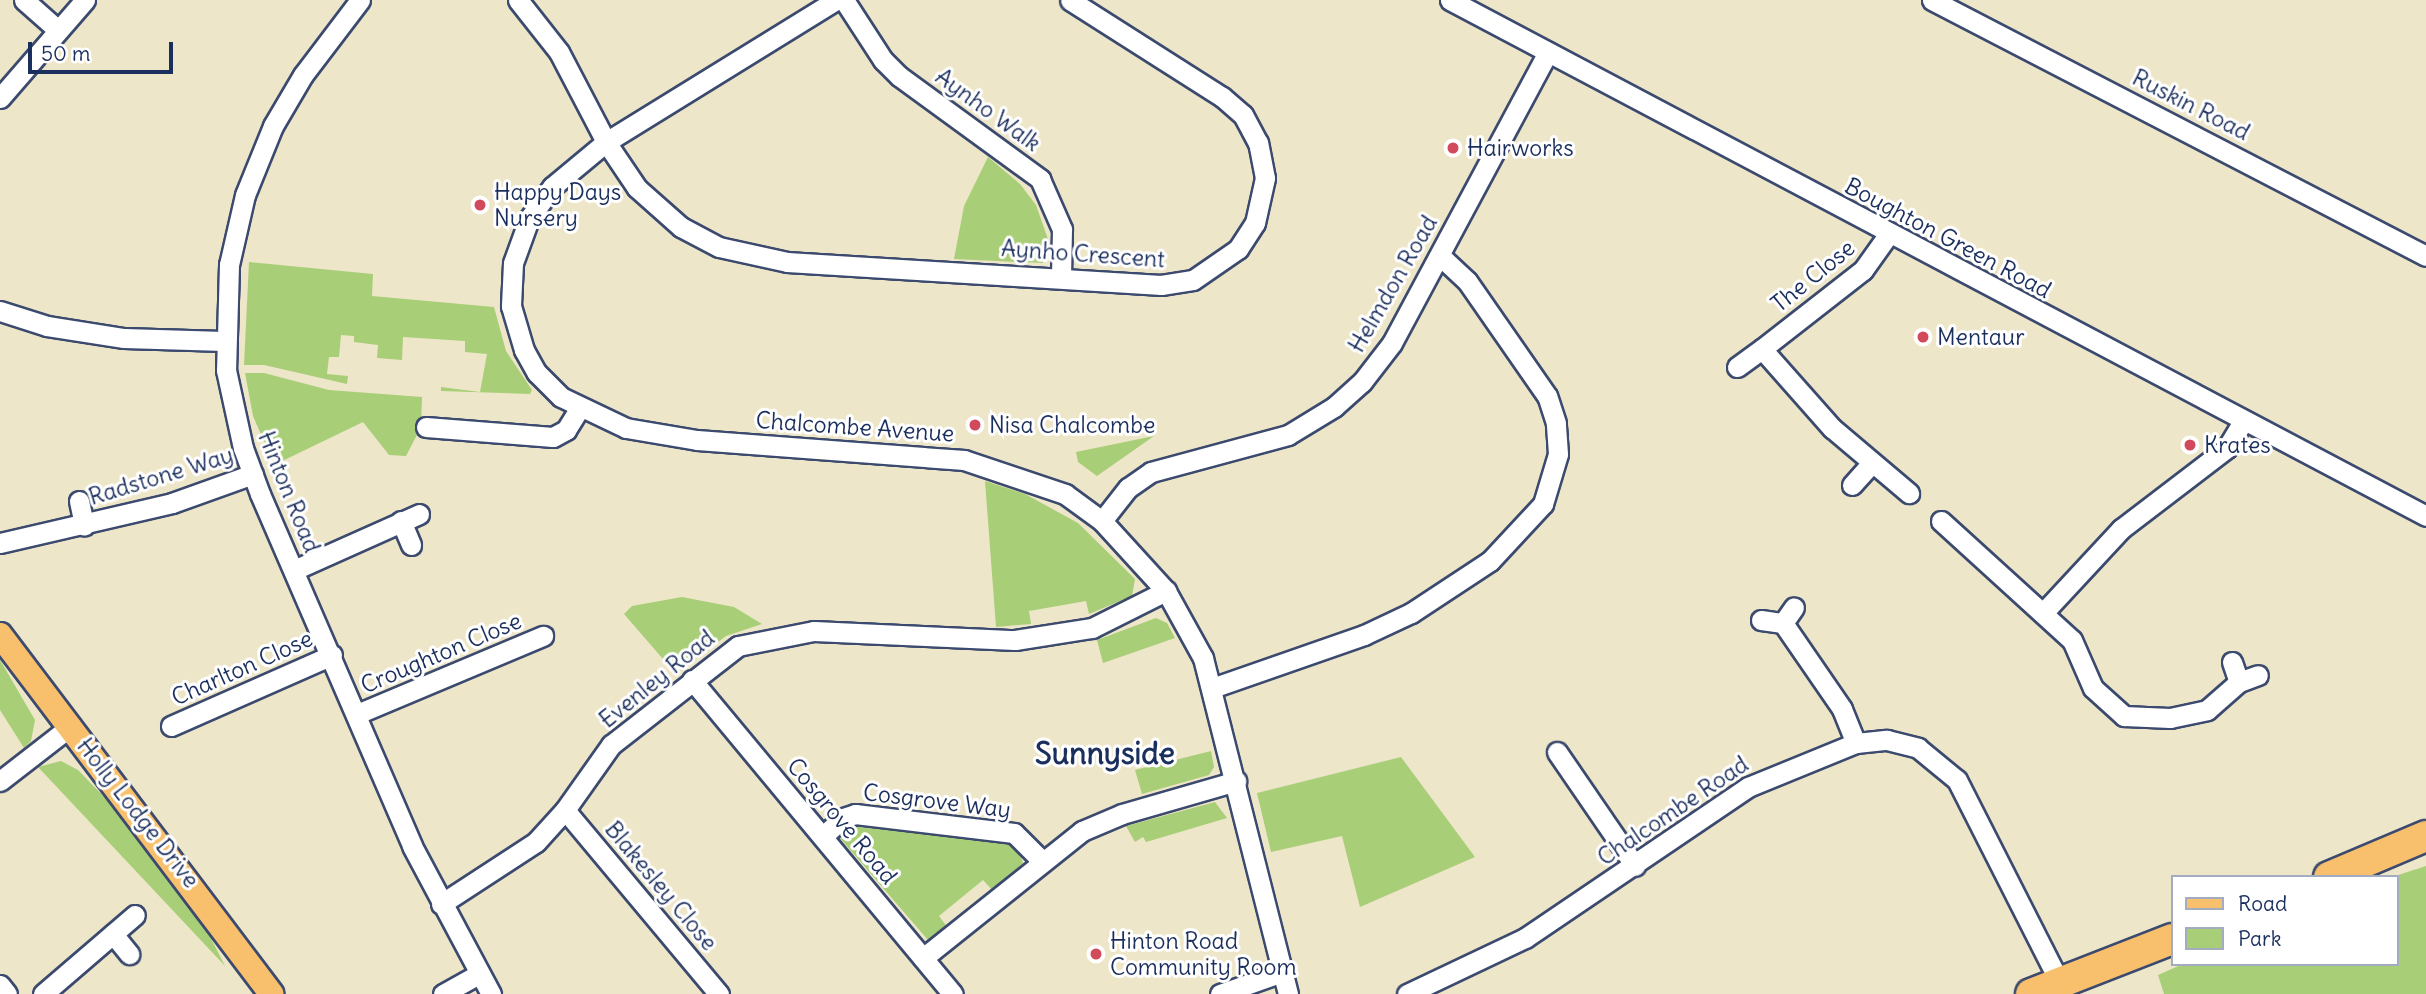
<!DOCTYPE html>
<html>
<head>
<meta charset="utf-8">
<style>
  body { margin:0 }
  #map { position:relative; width:2426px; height:994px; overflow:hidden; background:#eee6c9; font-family:Delius,sans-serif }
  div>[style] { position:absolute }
  .green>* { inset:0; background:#a9ce78 }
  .roads { filter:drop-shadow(2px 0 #3b4a6e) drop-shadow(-2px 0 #3b4a6e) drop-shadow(0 2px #3b4a6e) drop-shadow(0 -2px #3b4a6e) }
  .minor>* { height:19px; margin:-9.5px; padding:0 9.5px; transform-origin:9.5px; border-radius:9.5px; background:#fff }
  .major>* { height:24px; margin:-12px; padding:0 12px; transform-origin:12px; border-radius:12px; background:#f8bf6c }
  .highway>* { height:30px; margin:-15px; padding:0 15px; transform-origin:15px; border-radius:15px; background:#f8bf6c }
  .dots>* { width:19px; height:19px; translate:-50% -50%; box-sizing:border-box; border:4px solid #fff; border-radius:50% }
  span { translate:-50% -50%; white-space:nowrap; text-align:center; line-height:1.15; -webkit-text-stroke:6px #fff; paint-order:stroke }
  .street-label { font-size:23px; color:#1b2f5e }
  .poi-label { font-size:23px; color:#1b2f5e }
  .left { translate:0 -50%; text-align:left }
  .district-label { font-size:30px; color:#1b2f5e; font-weight:700 }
  .legend { position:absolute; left:2171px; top:875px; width:228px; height:91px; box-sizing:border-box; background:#fff; border:2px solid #a4acbf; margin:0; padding:9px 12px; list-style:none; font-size:21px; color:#1b2f5e }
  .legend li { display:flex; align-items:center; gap:14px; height:35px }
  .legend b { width:35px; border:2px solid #a4acbf }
  .scale { position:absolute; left:28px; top:42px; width:145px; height:32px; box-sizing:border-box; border:4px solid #1b2f5e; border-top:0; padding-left:9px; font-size:21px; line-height:24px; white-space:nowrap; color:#1b2f5e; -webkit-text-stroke:5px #fff; paint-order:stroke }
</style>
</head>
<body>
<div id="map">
  <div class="green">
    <div style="clip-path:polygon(988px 157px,1020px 184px,1036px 205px,1050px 245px,1043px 263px,954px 259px,964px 206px)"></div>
    <div style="clip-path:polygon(249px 262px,373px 274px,372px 296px,494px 307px,506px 351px,532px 390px,530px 394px,441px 391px,441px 387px,480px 392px,487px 354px,465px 352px,465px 341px,403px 337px,402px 360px,377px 358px,378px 345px,354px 342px,354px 336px,341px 335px,339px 357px,329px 357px,327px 374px,348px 376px,347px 384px,264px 365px,244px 365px)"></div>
    <div style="clip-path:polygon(245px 373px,264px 373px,329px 390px,422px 397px,421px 427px,406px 456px,389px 455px,363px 422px,274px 465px,253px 416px)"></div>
    <div style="clip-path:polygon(1154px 436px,1097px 476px,1078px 462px,1076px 452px)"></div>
    <div style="clip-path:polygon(985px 481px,1025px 494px,1078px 523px,1135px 579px,1132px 596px,1089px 614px,1086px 601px,1029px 611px,1031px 624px,996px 627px)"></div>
    <div style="clip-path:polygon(682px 597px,734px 607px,762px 624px,726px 636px,676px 674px,624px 614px,632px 606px)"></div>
    <div style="clip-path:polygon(1156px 618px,1167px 623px,1175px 638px,1103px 663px,1097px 640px)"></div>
    <div style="clip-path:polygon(0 660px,35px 720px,31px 741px,24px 748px,0 710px)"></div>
    <div style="clip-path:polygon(1211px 751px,1214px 767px,1209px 775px,1142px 794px,1135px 770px)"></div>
    <div style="clip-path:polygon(1401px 757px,1475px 857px,1360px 907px,1342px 836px,1271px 852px,1257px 793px)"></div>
    <div style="clip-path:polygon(61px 761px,78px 770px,142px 836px,194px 905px,225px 966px,38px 767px)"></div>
    <div style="clip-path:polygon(1215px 802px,1227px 818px,1146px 842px,1143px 837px,1135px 842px,1126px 826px)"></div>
    <div style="clip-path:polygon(853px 822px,1016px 843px,1023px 863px,993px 891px,983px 880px,939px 916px,948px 928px,928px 940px,839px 837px)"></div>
    <div style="clip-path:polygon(2426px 866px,2426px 994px,2164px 994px,2158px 975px,2183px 964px,2396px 964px,2396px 877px,2392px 877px)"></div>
  </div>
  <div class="roads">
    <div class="minor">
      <div style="left:24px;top:0;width:45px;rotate:41.4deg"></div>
      <div style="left:360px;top:0;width:94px;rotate:127.2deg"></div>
      <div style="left:303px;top:75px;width:59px;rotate:120.5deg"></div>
      <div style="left:273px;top:126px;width:74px;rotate:112.1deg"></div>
      <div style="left:245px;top:195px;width:72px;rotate:102.9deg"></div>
      <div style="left:229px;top:265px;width:105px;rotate:91.6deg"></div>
      <div style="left:226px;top:370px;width:80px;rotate:77.7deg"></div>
      <div style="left:243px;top:448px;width:49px;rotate:69.7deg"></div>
      <div style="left:260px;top:494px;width:383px;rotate:66.6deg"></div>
      <div style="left:412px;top:846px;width:168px;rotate:61.9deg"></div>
      <div style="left:518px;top:0;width:66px;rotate:51.7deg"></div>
      <div style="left:559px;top:52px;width:102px;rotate:62.4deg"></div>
      <div style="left:606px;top:142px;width:55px;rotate:56deg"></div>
      <div style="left:637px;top:188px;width:59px;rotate:41.6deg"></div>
      <div style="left:681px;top:227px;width:43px;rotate:27.8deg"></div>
      <div style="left:719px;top:247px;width:70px;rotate:12.4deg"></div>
      <div style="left:787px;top:262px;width:375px;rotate:3.5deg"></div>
      <div style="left:1161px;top:285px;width:32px;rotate:-9deg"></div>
      <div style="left:1193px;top:280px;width:55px;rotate:-34.6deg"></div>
      <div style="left:1238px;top:249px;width:31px;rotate:-57deg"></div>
      <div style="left:1255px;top:223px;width:46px;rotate:-77.5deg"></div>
      <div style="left:1265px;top:178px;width:36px;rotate:-101deg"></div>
      <div style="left:1258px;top:143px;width:32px;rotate:-118deg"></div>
      <div style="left:1243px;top:115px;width:28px;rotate:-139deg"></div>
      <div style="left:1222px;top:97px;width:180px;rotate:-147.5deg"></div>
      <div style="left:836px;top:0;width:270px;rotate:148.3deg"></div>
      <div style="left:606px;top:142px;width:70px;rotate:140.2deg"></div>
      <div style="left:552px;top:187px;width:39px;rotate:126deg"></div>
      <div style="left:529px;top:219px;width:47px;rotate:110deg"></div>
      <div style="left:513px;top:263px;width:43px;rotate:92.7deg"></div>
      <div style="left:511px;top:306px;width:46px;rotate:73.5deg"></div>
      <div style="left:524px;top:350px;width:26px;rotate:61deg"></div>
      <div style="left:537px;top:373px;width:34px;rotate:45deg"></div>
      <div style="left:561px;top:397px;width:72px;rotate:25.5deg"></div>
      <div style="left:626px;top:428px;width:72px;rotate:9.6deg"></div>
      <div style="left:697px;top:440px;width:268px;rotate:4.3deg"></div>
      <div style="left:964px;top:460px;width:107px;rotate:18.6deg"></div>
      <div style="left:1065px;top:494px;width:46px;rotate:36.1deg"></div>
      <div style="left:1102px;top:521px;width:95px;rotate:47.6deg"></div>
      <div style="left:1166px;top:591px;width:77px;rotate:61.1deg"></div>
      <div style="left:1203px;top:658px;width:347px;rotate:75.8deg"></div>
      <div style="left:844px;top:0;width:72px;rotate:57deg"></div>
      <div style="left:883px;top:60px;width:23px;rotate:45deg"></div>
      <div style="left:899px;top:76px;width:175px;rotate:36.1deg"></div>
      <div style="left:1040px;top:179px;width:55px;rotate:66.3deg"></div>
      <div style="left:1062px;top:229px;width:48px;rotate:91.2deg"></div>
      <div style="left:1450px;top:0;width:1104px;rotate:27.86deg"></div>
      <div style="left:1932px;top:0;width:556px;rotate:27.39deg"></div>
      <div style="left:0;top:98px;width:130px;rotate:-49.1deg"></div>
      <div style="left:1888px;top:235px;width:43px;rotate:125.5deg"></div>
      <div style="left:1863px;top:270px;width:128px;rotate:142deg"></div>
      <div style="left:1762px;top:349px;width:106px;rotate:48.5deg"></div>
      <div style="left:1832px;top:428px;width:101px;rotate:40.2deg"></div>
      <div style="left:0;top:311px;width:49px;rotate:17.7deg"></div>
      <div style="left:47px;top:326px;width:78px;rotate:8.9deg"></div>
      <div style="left:124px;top:338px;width:100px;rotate:1.7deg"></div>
      <div style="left:1737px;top:367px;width:31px;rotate:-36deg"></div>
      <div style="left:426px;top:427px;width:127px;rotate:4.5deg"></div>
      <div style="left:553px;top:437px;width:15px;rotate:-28deg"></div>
      <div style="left:566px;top:430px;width:25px;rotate:-58deg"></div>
      <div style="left:1852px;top:485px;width:30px;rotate:-48deg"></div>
      <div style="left:79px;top:501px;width:25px;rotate:78deg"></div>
      <div style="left:401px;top:521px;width:26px;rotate:67deg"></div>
      <div style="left:1102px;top:521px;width:42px;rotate:-51.8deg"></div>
      <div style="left:1128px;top:488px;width:28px;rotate:-35deg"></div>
      <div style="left:1151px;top:472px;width:142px;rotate:-15.1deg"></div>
      <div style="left:1288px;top:435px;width:54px;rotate:-31.3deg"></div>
      <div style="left:1334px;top:407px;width:38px;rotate:-42deg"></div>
      <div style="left:1362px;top:382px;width:49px;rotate:-52.4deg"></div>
      <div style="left:1392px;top:343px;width:330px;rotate:-61.8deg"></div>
      <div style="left:1941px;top:521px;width:177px;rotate:42.3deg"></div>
      <div style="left:2072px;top:640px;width:52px;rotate:66.4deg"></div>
      <div style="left:2093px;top:688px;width:42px;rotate:42.1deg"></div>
      <div style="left:2124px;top:716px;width:46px;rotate:2.5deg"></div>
      <div style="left:2170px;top:718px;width:38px;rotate:-12deg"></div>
      <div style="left:2207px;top:710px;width:43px;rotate:-41.2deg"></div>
      <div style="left:2239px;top:682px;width:20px;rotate:-20deg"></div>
      <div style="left:0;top:543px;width:177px;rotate:-13.1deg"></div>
      <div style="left:172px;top:503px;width:86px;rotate:-19.7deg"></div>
      <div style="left:294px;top:570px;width:137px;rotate:-24.1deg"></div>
      <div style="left:2043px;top:613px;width:115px;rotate:-47.1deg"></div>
      <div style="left:2121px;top:529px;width:133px;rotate:-37.4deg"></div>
      <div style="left:2227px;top:448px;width:31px;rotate:-59deg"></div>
      <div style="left:1761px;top:620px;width:22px;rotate:8deg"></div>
      <div style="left:1783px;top:623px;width:104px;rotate:55.5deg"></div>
      <div style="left:1842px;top:709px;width:37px;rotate:68deg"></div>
      <div style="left:1783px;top:623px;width:19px;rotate:-55deg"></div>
      <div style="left:2232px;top:662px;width:21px;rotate:71deg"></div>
      <div style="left:692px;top:680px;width:408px;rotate:50.3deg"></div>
      <div style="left:1212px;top:688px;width:161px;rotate:-19.2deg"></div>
      <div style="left:1364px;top:635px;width:52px;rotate:-25.1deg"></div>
      <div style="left:1411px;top:613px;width:95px;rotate:-33.4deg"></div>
      <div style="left:1490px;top:561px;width:78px;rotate:-47.1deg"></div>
      <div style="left:1543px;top:504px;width:52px;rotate:-73.3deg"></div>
      <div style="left:1558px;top:454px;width:31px;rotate:-94deg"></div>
      <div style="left:1556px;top:423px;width:28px;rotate:-108deg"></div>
      <div style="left:1547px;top:396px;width:140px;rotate:-124.8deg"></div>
      <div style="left:1467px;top:281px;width:37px;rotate:-137deg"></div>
      <div style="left:357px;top:714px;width:202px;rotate:-22.8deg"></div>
      <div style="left:171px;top:726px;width:176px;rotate:-23.8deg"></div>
      <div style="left:1557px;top:752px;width:138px;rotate:55.6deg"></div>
      <div style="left:0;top:781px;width:90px;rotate:-37.8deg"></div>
      <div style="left:565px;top:810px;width:240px;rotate:50.1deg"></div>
      <div style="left:823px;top:836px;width:27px;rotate:-42deg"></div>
      <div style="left:843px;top:818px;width:13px;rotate:-18deg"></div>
      <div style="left:855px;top:814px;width:160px;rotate:6.8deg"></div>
      <div style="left:1014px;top:833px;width:40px;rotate:45deg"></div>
      <div style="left:441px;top:904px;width:113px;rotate:-33.1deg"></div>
      <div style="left:536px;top:842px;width:43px;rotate:-47.8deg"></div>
      <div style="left:565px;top:810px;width:80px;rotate:-54.7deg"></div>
      <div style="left:611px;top:745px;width:161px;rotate:-37.9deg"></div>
      <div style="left:738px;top:646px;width:77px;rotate:-11.2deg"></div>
      <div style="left:814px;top:631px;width:201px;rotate:2.6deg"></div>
      <div style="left:1015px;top:640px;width:78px;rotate:-8.9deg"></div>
      <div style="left:1092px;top:628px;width:83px;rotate:-26.6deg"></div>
      <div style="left:113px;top:934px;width:26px;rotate:51deg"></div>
      <div style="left:923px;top:958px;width:203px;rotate:-38.6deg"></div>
      <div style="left:1082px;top:831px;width:43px;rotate:-23deg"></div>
      <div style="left:1122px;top:814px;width:119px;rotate:-16.1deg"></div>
      <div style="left:0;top:985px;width:11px;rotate:52deg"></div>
      <div style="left:43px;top:994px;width:121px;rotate:-40.7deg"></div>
      <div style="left:443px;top:994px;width:41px;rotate:-29.1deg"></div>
      <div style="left:1220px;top:994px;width:66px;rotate:-19.5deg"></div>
      <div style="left:1407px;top:994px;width:131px;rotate:-25.4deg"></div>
      <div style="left:1525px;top:938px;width:269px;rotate:-34.1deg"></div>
      <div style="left:1748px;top:787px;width:117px;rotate:-22.2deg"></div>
      <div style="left:1856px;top:743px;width:31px;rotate:-6deg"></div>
      <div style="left:1887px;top:740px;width:32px;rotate:14deg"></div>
      <div style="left:1918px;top:748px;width:50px;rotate:39.4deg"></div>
      <div style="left:1957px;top:780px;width:228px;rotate:63.1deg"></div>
    </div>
    <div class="major">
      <div style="left:0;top:635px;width:450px;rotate:52.9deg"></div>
    </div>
    <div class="highway">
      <div style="left:2329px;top:877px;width:105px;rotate:-22.9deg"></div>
      <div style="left:2031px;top:994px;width:151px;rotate:-21.3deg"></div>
    </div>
  </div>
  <div class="dots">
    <div style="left:1453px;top:148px;background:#d1495b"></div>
    <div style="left:480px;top:205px;background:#d1495b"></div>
    <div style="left:1923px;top:337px;background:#d1495b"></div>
    <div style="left:975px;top:425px;background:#d1495b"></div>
    <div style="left:2190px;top:445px;background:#d1495b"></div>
    <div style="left:1096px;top:954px;background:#d1495b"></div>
  </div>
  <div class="street-label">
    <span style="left:2191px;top:105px;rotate:27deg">Ruskin Road</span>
    <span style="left:988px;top:110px;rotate:36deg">Aynho Walk</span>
    <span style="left:1948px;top:238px;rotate:28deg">Boughton Green Road</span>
    <span style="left:1083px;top:254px;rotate:4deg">Aynho Crescent</span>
    <span style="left:1813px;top:276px;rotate:-39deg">The Close</span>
    <span style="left:1393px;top:284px;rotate:-60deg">Helmdon Road</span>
    <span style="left:855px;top:427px;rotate:4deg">Chalcombe Avenue</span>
    <span style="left:161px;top:476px;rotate:-17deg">Radstone Way</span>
    <span style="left:289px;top:492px;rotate:68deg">Hinton Road</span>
    <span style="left:441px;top:653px;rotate:-23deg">Croughton Close</span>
    <span style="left:242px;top:668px;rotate:-24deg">Charlton Close</span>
    <span style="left:657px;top:679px;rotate:-39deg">Evenley Road</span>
    <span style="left:937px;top:801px;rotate:7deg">Cosgrove Way</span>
    <span style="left:1673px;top:811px;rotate:-34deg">Chalcombe Road</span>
    <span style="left:138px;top:813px;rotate:52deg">Holly Lodge Drive</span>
    <span style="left:842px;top:821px;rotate:50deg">Cosgrove Road</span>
    <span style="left:661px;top:886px;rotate:50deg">Blakesley Close</span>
  </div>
  <div class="poi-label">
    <span class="left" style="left:1467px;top:148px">Hairworks</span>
    <span class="left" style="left:494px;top:205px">Happy Days<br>Nursery</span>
    <span class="left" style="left:1937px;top:337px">Mentaur</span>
    <span class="left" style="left:989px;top:425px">Nisa Chalcombe</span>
    <span class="left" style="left:2204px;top:445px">Krates</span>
    <span class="left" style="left:1110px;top:954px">Hinton Road<br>Community Room</span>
  </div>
  <div class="district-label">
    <span style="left:1105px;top:753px">Sunnyside</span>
  </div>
  <ul class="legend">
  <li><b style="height:9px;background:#f8bf6c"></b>Road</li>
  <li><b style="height:19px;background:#a9ce78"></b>Park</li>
  </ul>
  <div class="scale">50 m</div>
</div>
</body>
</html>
